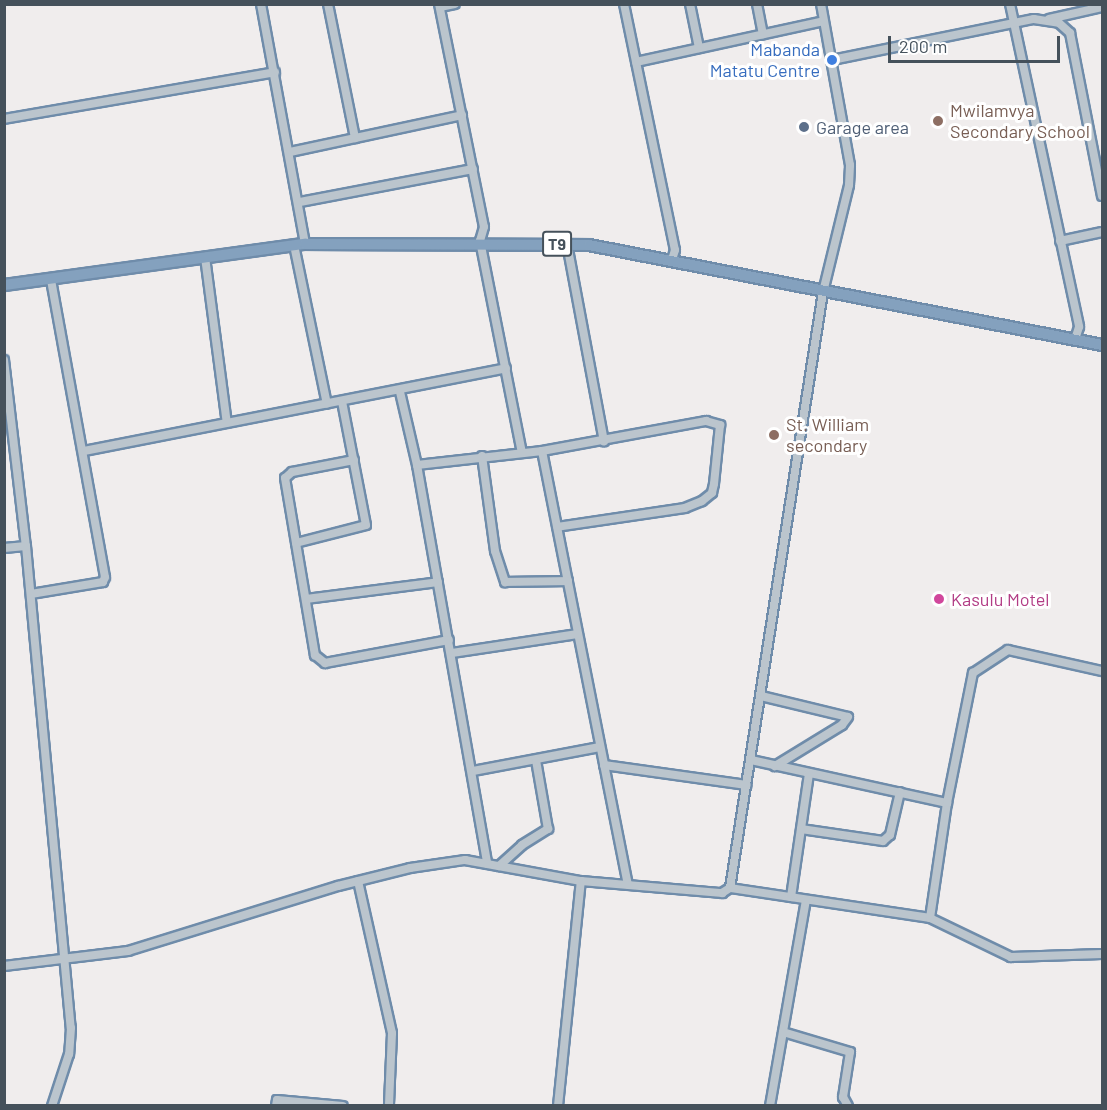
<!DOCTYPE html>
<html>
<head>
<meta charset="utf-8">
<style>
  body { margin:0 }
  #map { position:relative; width:1107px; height:1110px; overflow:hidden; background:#f0eded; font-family:Barlow,sans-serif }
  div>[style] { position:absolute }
  .roads { filter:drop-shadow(2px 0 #6f8caa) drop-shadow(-2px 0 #6f8caa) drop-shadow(0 2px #6f8caa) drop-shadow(0 -2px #6f8caa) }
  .minor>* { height:8px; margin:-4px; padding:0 4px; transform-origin:4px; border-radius:4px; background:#bbc5cd }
  .highway>* { height:10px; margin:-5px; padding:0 5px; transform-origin:5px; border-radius:5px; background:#84a1be }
  .dots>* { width:16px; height:16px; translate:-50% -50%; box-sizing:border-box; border:3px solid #fff; border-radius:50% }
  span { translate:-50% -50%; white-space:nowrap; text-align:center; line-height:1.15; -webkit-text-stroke:6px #fff; paint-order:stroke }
  .shield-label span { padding:2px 4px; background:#fff; border:2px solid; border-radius:4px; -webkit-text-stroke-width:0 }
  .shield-label { font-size:16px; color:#45515b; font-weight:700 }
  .shop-label { font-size:18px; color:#366cbe }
  .right { translate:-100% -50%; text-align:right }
  .education-label { font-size:18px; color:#785e54 }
  .left { translate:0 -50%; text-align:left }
  .service-label { font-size:18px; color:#4e5e75 }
  .hotel-label { font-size:18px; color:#b23c85 }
  .frame { position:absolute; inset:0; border:6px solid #45515b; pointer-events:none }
  .scale { position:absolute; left:888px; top:36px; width:172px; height:27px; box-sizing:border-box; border:3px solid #45515b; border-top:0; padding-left:8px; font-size:18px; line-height:21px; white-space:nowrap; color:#45515b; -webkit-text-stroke:4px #fff; paint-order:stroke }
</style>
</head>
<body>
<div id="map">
  <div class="roads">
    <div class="minor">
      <div style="left:261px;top:4px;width:244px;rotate:79.6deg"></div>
      <div style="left:328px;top:4px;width:137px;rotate:78.6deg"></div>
      <div style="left:439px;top:4px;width:227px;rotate:78.6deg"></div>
      <div style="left:484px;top:227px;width:15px;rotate:106deg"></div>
      <div style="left:480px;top:241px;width:216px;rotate:78.8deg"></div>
      <div style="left:624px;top:4px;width:251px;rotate:78.3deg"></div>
      <div style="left:675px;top:250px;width:10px;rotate:107deg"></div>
      <div style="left:690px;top:4px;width:45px;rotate:78.4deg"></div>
      <div style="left:757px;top:4px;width:31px;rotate:79deg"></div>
      <div style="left:1010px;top:4px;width:330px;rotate:77.9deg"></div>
      <div style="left:1079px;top:327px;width:13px;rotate:108deg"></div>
      <div style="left:440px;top:7px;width:15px;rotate:-11deg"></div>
      <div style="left:1049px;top:19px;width:54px;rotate:-12.8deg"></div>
      <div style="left:832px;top:60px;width:206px;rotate:-11.5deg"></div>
      <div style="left:1034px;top:19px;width:25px;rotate:9deg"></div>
      <div style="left:1059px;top:23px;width:15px;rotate:42deg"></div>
      <div style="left:1070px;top:33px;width:166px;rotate:78.9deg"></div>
      <div style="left:636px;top:62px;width:192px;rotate:-12.3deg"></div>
      <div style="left:4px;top:119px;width:275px;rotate:-9.8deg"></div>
      <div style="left:290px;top:152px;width:176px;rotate:-12.1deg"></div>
      <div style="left:300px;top:202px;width:176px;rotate:-10.8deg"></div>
      <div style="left:1060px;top:241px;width:43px;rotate:-12.1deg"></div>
      <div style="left:567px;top:244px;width:201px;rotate:79.4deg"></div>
      <div style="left:294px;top:245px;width:162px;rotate:78.3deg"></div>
      <div style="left:205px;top:257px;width:167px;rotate:82.5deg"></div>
      <div style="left:4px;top:360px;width:187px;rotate:83.3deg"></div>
      <div style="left:26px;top:546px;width:484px;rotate:84.7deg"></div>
      <div style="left:71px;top:1028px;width:26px;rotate:94deg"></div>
      <div style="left:69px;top:1054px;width:55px;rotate:108.1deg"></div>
      <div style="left:400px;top:392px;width:75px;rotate:76.9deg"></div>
      <div style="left:417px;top:465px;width:405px;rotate:80deg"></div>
      <div style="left:84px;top:451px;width:430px;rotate:-11.1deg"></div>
      <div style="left:542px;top:451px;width:442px;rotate:78.8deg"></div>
      <div style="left:482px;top:456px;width:96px;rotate:82.2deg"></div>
      <div style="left:495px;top:551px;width:33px;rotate:72deg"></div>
      <div style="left:505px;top:582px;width:63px;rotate:-0.9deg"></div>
      <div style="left:354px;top:460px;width:63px;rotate:169deg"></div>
      <div style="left:292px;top:472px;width:9px;rotate:139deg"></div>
      <div style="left:285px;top:478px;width:180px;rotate:80.4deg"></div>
      <div style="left:315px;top:655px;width:13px;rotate:39deg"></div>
      <div style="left:325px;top:663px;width:126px;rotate:-10.5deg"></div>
      <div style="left:417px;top:465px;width:126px;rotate:-6.4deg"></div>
      <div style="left:542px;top:451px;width:167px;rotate:-10.4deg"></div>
      <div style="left:706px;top:421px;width:15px;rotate:16deg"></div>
      <div style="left:720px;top:425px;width:59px;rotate:95.8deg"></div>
      <div style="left:714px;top:484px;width:9px;rotate:103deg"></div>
      <div style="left:712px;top:493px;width:13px;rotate:141deg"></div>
      <div style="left:702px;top:501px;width:18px;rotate:158deg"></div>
      <div style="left:685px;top:508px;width:129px;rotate:171.6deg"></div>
      <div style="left:296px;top:543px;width:72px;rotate:-14.4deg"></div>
      <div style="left:366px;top:525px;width:126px;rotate:-101deg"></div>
      <div style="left:4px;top:548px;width:22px;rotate:-5deg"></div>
      <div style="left:31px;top:594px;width:73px;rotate:-9.5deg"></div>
      <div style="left:103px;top:582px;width:5px;rotate:-68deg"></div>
      <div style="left:105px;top:577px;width:303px;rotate:-100.3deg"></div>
      <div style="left:306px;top:599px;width:133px;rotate:-7.3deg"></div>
      <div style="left:452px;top:653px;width:127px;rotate:-8.6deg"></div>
      <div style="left:761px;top:696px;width:89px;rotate:13.6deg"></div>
      <div style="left:848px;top:717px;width:10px;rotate:127deg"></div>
      <div style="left:842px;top:725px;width:79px;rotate:148.5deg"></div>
      <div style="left:751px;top:760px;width:201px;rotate:12.4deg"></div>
      <div style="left:604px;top:765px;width:144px;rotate:8deg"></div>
      <div style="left:473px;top:771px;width:129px;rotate:-10.7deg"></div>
      <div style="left:801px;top:829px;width:83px;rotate:8.3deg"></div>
      <div style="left:883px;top:841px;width:9px;rotate:-41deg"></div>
      <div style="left:890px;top:835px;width:44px;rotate:-76.9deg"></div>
      <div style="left:499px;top:866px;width:31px;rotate:-42deg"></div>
      <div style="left:522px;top:845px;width:31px;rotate:-32deg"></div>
      <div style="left:548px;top:829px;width:70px;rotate:-99.9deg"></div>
      <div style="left:358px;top:881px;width:156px;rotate:77.4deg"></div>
      <div style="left:392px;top:1033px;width:73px;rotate:92.4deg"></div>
      <div style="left:730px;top:888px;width:202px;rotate:8.5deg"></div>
      <div style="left:930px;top:918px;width:90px;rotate:25.7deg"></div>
      <div style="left:1011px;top:957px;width:91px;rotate:-1.9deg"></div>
      <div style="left:791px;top:897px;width:125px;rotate:-81.7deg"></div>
      <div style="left:930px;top:918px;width:116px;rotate:-81.6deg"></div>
      <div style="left:947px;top:803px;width:133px;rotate:-78.7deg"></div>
      <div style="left:973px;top:673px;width:42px;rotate:-33.3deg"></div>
      <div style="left:1008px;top:650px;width:96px;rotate:12.6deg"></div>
      <div style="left:4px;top:966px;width:125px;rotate:-6.9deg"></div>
      <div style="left:128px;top:951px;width:220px;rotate:-17.2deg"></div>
      <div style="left:338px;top:886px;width:74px;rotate:-14deg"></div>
      <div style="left:410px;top:868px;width:56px;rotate:-8.3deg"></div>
      <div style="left:465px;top:860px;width:118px;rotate:10.3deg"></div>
      <div style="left:581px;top:881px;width:142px;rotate:4.9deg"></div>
      <div style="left:722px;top:893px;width:9px;rotate:-32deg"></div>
      <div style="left:730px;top:888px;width:603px;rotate:-81.13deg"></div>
      <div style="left:823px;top:292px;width:110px;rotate:-76.3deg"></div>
      <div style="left:849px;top:185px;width:20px;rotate:-87deg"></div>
      <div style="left:850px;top:165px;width:164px;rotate:-100.2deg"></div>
      <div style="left:783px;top:1032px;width:70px;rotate:16.6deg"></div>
      <div style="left:850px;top:1052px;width:46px;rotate:98.8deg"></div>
      <div style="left:843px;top:1097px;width:10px;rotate:61deg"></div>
      <div style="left:276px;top:1106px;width:6px;rotate:-81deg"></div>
      <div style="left:277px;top:1100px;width:66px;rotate:5.2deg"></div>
      <div style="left:558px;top:1106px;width:226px;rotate:-84.2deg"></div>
      <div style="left:770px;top:1106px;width:209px;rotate:-80.1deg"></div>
    </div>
    <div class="highway">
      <div style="left:4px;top:285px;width:304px;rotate:-7.8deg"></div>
      <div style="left:305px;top:244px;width:284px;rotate:0.2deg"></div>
      <div style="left:589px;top:245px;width:523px;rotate:11.03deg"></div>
    </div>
  </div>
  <div class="dots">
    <div style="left:832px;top:60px;background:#3f7fe0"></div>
    <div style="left:938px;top:121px;background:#8d6e63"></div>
    <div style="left:804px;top:127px;background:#5c6f8a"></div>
    <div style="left:774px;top:435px;background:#8d6e63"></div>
    <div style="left:939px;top:599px;background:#d1479c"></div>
  </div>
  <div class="shield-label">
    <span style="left:557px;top:244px">T9</span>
  </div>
  <div class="shop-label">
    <span class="right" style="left:820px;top:60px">Mabanda<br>Matatu Centre</span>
  </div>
  <div class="education-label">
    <span class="left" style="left:950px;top:121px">Mwilamvya<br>Secondary School</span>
    <span class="left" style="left:786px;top:435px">St. William<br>secondary</span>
  </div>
  <div class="service-label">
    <span class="left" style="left:816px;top:127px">Garage area</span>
  </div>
  <div class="hotel-label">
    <span class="left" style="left:951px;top:599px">Kasulu Motel</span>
  </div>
  <div class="frame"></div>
  <div class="scale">200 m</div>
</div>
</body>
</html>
